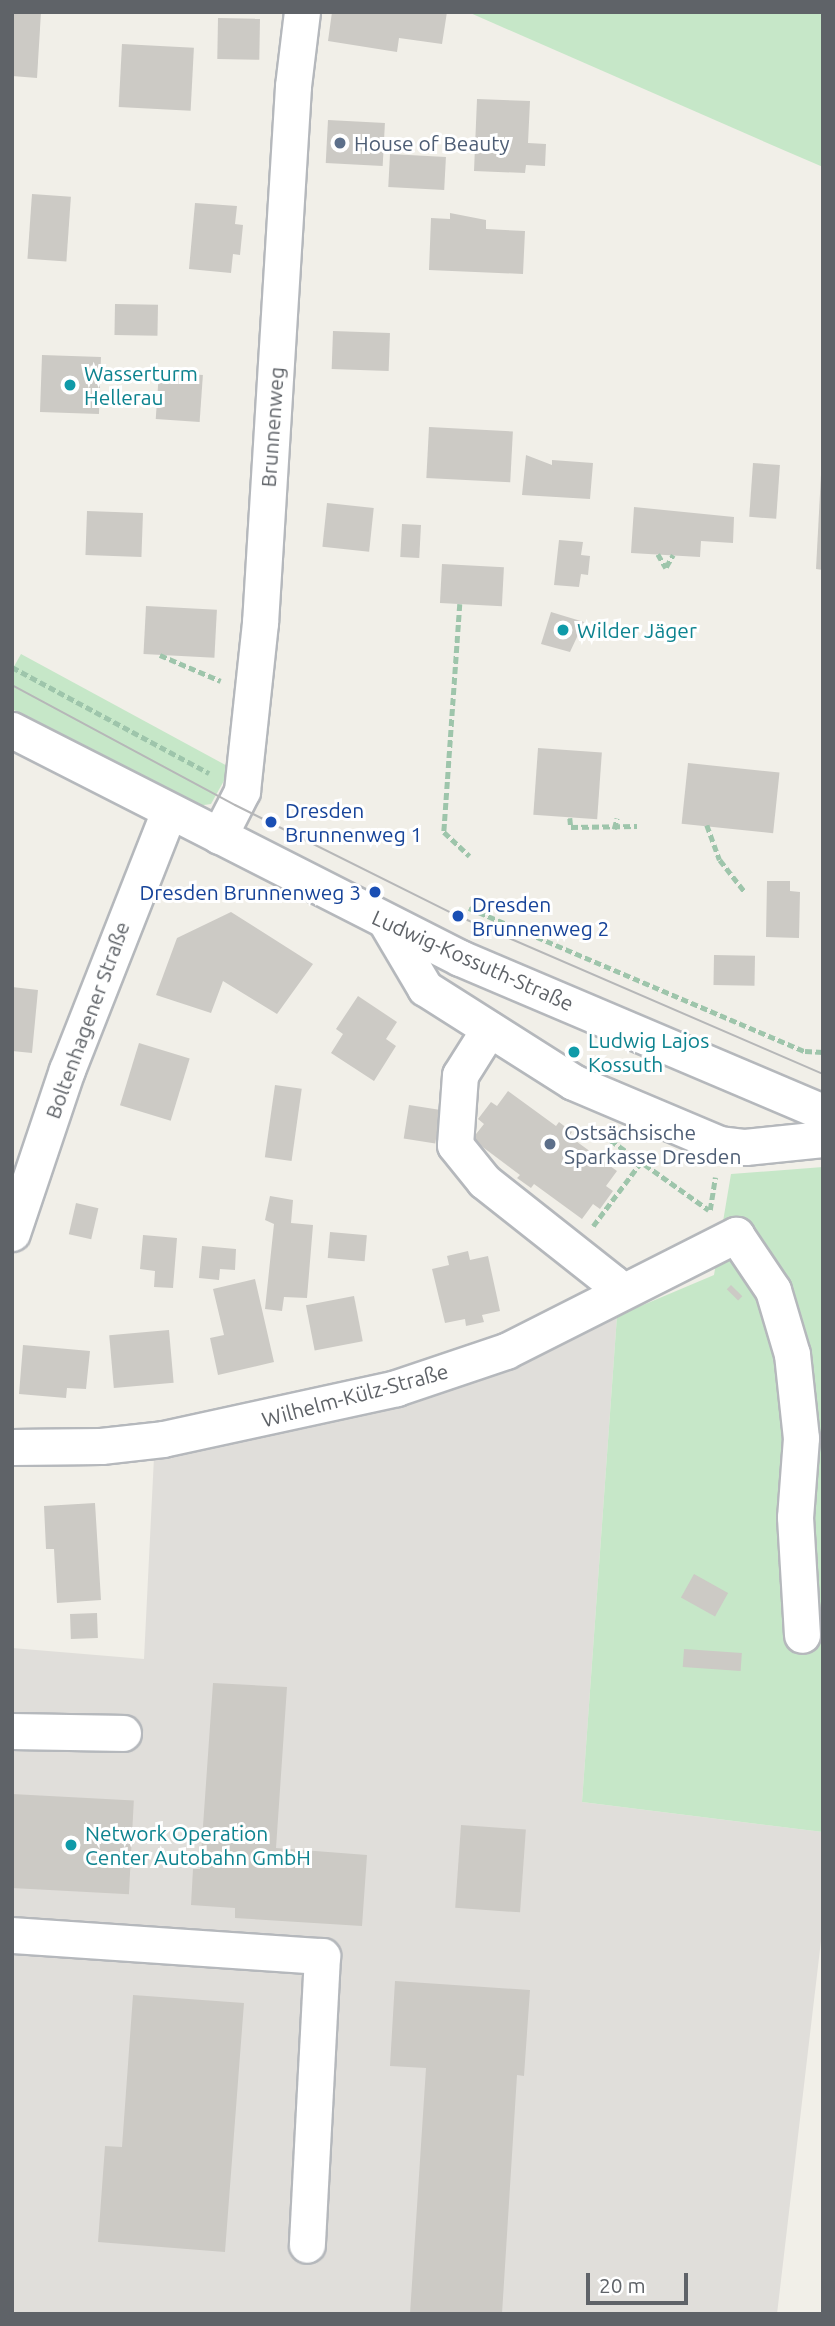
<!DOCTYPE html>
<html>
<head>
<meta charset="utf-8">
<style>
  body { margin:0 }
  #map { position:relative; width:835px; height:2326px; overflow:hidden; background:#f1efe8; font-family:Ubuntu,sans-serif }
  div>[style] { position:absolute }
  .industrial>* { inset:0; background:#e0deda }
  .green>* { inset:0; background:#c6e7c8 }
  .building>* { inset:0; background:#cccac5; transform-origin:0 0 }
  .path>* { height:4.5px; margin-top:-2.25px; transform-origin:0; background:repeating-linear-gradient(90deg,#9ec5ab 0 7px,transparent 0 10.5px) }
  .roads { filter:drop-shadow(2px 0 #b5b8bc) drop-shadow(-2px 0 #b5b8bc) drop-shadow(0 2px #b5b8bc) drop-shadow(0 -2px #b5b8bc) }
  .minor>* { height:35px; margin:-17.5px; padding:0 17.5px; transform-origin:17.5px; border-radius:17.5px; background:#fff }
  .tram>* { height:2px; margin:-1px; padding:0 1px; transform-origin:1px; border-radius:1px; background:#b6b7b8 }
  .dots>* { width:19px; height:19px; translate:-50% -50%; box-sizing:border-box; border:4px solid #fff; border-radius:50% }
  span { translate:-50% -50%; white-space:nowrap; text-align:center; line-height:1.15; -webkit-text-stroke:6px #fff; paint-order:stroke }
  .service-label { font-size:21px; color:#4e5e75 }
  .left { translate:0 -50%; text-align:left }
  .culture-label { font-size:21px; color:#0d838f }
  .street-label { font-size:21px; color:#5f6368 }
  .transit-label { font-size:21px; color:#164399 }
  .right { translate:-100% -50%; text-align:right }
  .frame { position:absolute; inset:0; border:14px solid #5f6368; pointer-events:none }
  .scale { position:absolute; left:586px; top:2273px; width:102px; height:32px; box-sizing:border-box; border:4px solid #5f6368; border-top:0; padding-left:9px; font-size:21px; line-height:24px; white-space:nowrap; color:#5f6368; -webkit-text-stroke:5px #fff; paint-order:stroke }
</style>
</head>
<body>
<div id="map">
  <div class="industrial">
    <div style="clip-path:polygon(617px 1316px,582px 1802px,823px 1832px,823px 1924px,777px 2314px,12px 2314px,12px 1648px,144px 1659px,154px 1457px,309px 1428px,479px 1375px)"></div>
  </div>
  <div class="green">
    <div style="clip-path:polygon(468px 12px,823px 12px,823px 167px,788px 152px)"></div>
    <div style="clip-path:polygon(21px 654px,231px 768px,211px 804px,197px 806px,12px 709px,12px 670px)"></div>
    <div style="clip-path:polygon(823px 1167px,823px 1832px,582px 1802px,617px 1316px,714px 1275px,731px 1174px)"></div>
  </div>
  <div class="building">
    <div style="clip-path:polygon(12px 12px,41px 12px,37px 78px,12px 76px)"></div>
    <div style="clip-path:polygon(332px 12px,447px 12px,442px 44px,399px 38px,397px 52px,328px 41px)"></div>
    <div style="left:218px;top:18px;width:42px;height:41px;rotate:1deg"></div>
    <div style="left:122px;top:44px;width:72px;height:63px;rotate:3deg"></div>
    <div style="clip-path:polygon(477px 99px,530px 101px,528px 143px,546px 144px,545px 166px,526px 165px,525px 173px,474px 171px)"></div>
    <div style="left:328px;top:120px;width:57px;height:43px;rotate:3deg"></div>
    <div style="left:390px;top:154px;width:56px;height:33px;rotate:3deg"></div>
    <div style="left:32px;top:194px;width:39px;height:65px;rotate:4deg"></div>
    <div style="clip-path:polygon(195px 203px,237px 206px,235px 224px,243px 225px,240px 255px,233px 254px,231px 273px,189px 269px)"></div>
    <div style="clip-path:polygon(450px 213px,486px 220px,486px 229px,525px 231px,523px 274px,429px 270px,431px 218px,450px 219px)"></div>
    <div style="left:115px;top:304px;width:43px;height:31px;rotate:1deg"></div>
    <div style="left:333px;top:331px;width:57px;height:38px;rotate:2deg"></div>
    <div style="left:42px;top:355px;width:59px;height:57px;rotate:2deg"></div>
    <div style="left:159px;top:372px;width:44px;height:47px;rotate:4deg"></div>
    <div style="left:429px;top:427px;width:84px;height:51px;rotate:3deg"></div>
    <div style="clip-path:polygon(526px 455px,552px 465px,552px 460px,593px 463px,590px 499px,522px 495px)"></div>
    <div style="left:753px;top:463px;width:27px;height:54px;rotate:4deg"></div>
    <div style="clip-path:polygon(821px 475px,823px 475px,823px 570px,816px 569px)"></div>
    <div style="left:327px;top:503px;width:47px;height:44px;rotate:6deg"></div>
    <div style="clip-path:polygon(634px 507px,734px 517px,733px 543px,701px 541px,700px 557px,631px 553px)"></div>
    <div style="left:87px;top:511px;width:56px;height:44px;rotate:2deg"></div>
    <div style="left:402px;top:524px;width:19px;height:33px;rotate:3deg"></div>
    <div style="clip-path:polygon(559px 540px,583px 542px,581px 555px,590px 556px,588px 575px,581px 574px,579px 587px,554px 585px)"></div>
    <div style="left:442px;top:564px;width:62px;height:39px;rotate:3deg"></div>
    <div style="left:146px;top:606px;width:71px;height:48px;rotate:3deg"></div>
    <div style="clip-path:polygon(551px 612px,584px 622px,570px 652px,541px 644px)"></div>
    <div style="left:538px;top:748px;width:64px;height:67px;rotate:4deg"></div>
    <div style="left:688px;top:763px;width:92px;height:61px;rotate:6deg"></div>
    <div style="clip-path:polygon(767px 881px,790px 881px,790px 891px,800px 892px,799px 938px,766px 937px)"></div>
    <div style="clip-path:polygon(231px 912px,313px 964px,277px 1014px,223px 981px,211px 1013px,156px 995px,177px 938px)"></div>
    <div style="left:714px;top:955px;width:41px;height:30px;rotate:1deg"></div>
    <div style="clip-path:polygon(12px 987px,38px 990px,32px 1053px,12px 1051px)"></div>
    <div style="clip-path:polygon(358px 996px,397px 1022px,386px 1039px,396px 1046px,374px 1081px,331px 1053px,343px 1034px,336px 1029px)"></div>
    <div style="left:139px;top:1043px;width:53px;height:65px;rotate:17deg"></div>
    <div style="left:275px;top:1085px;width:27px;height:73px;rotate:8deg"></div>
    <div style="clip-path:polygon(508px 1091px,556px 1126px,559px 1122px,572px 1132px,569px 1136px,617px 1171px,606px 1186px,613px 1191px,600px 1209px,593px 1204px,582px 1219px,534px 1184px,531px 1188px,517px 1178px,520px 1175px,472px 1139px,484px 1124px,478px 1119px,491px 1102px,497px 1106px)"></div>
    <div style="left:409px;top:1105px;width:32px;height:34px;rotate:9deg"></div>
    <div style="clip-path:polygon(270px 1196px,293px 1200px,291px 1223px,313px 1225px,307px 1298px,284px 1297px,282px 1311px,265px 1309px,274px 1224px,265px 1220px)"></div>
    <div style="left:76px;top:1203px;width:23px;height:32px;rotate:13deg"></div>
    <div style="left:330px;top:1232px;width:37px;height:26px;rotate:5deg"></div>
    <div style="clip-path:polygon(143px 1235px,177px 1238px,173px 1288px,154px 1287px,155px 1271px,140px 1269px)"></div>
    <div style="clip-path:polygon(202px 1246px,236px 1249px,235px 1270px,220px 1269px,219px 1280px,199px 1278px)"></div>
    <div style="clip-path:polygon(468px 1251px,470px 1260px,488px 1256px,500px 1311px,482px 1315px,484px 1322px,466px 1326px,465px 1319px,445px 1323px,432px 1269px,449px 1265px,447px 1256px)"></div>
    <div style="clip-path:polygon(255px 1279px,274px 1362px,218px 1375px,210px 1338px,224px 1335px,213px 1289px)"></div>
    <div style="left:731px;top:1285px;width:16px;height:6px;rotate:45deg"></div>
    <div style="left:354px;top:1296px;width:46px;height:49px;rotate:79deg"></div>
    <div style="left:169px;top:1330px;width:53px;height:60px;rotate:85deg"></div>
    <div style="clip-path:polygon(23px 1345px,90px 1351px,86px 1389px,67px 1388px,66px 1398px,19px 1394px)"></div>
    <div style="clip-path:polygon(95px 1503px,101px 1600px,57px 1603px,54px 1549px,46px 1549px,44px 1506px)"></div>
    <div style="left:694px;top:1574px;width:39px;height:27px;rotate:29deg"></div>
    <div style="left:97px;top:1613px;width:25px;height:27px;rotate:88deg"></div>
    <div style="left:684px;top:1649px;width:58px;height:18px;rotate:4deg"></div>
    <div style="clip-path:polygon(213px 1683px,287px 1687px,276px 1848px,367px 1855px,362px 1926px,235px 1918px,235px 1908px,191px 1905px,193px 1869px,200px 1869px)"></div>
    <div style="left:12px;top:1794px;width:122px;height:94px;rotate:3deg"></div>
    <div style="left:461px;top:1825px;width:65px;height:83px;rotate:4deg"></div>
    <div style="clip-path:polygon(395px 1981px,530px 1990px,524px 2076px,517px 2075px,502px 2314px,410px 2314px,426px 2068px,390px 2066px)"></div>
    <div style="clip-path:polygon(133px 1995px,244px 2003px,225px 2252px,98px 2242px,105px 2146px,122px 2147px)"></div>
  </div>
  <div class="path">
    <div style="left:658px;top:554px;width:16px;rotate:60deg"></div>
    <div style="left:666px;top:567px;width:14px;rotate:-60deg"></div>
    <div style="left:460px;top:604px;width:229px;rotate:94deg"></div>
    <div style="left:444px;top:832px;width:35px;rotate:43deg"></div>
    <div style="left:160px;top:655px;width:66px;rotate:23.1deg"></div>
    <div style="left:12px;top:667px;width:224px;rotate:28.3deg"></div>
    <div style="left:570px;top:818px;width:9px;rotate:84deg"></div>
    <div style="left:571px;top:827px;width:66px;rotate:-0.9deg"></div>
    <div style="left:707px;top:825px;width:37px;rotate:70deg"></div>
    <div style="left:720px;top:860px;width:41px;rotate:52deg"></div>
    <div style="left:614px;top:829px;width:11px;rotate:-75deg"></div>
    <div style="left:469px;top:908px;width:365px;rotate:23.1deg"></div>
    <div style="left:805px;top:1051px;width:18px;rotate:3deg"></div>
    <div style="left:602px;top:1134px;width:131px;rotate:35.4deg"></div>
    <div style="left:710px;top:1210px;width:33px;rotate:-81deg"></div>
    <div style="left:593px;top:1226px;width:80px;rotate:-53.1deg"></div>
  </div>
  <div class="roads">
    <div class="minor">
      <div style="left:12px;top:730px;width:503px;rotate:26.97deg"></div>
      <div style="left:460px;top:958px;width:394px;rotate:23deg"></div>
      <div style="left:219px;top:836px;width:51px;rotate:-62.9deg"></div>
      <div style="left:242px;top:791px;width:169px;rotate:-83.9deg"></div>
      <div style="left:260px;top:623px;width:538px;rotate:-86.48deg"></div>
      <div style="left:293px;top:86px;width:75px;rotate:-83.1deg"></div>
      <div style="left:386px;top:922px;width:77px;rotate:59.4deg"></div>
      <div style="left:425px;top:988px;width:175px;rotate:32.4deg"></div>
      <div style="left:573px;top:1082px;width:160px;rotate:22.9deg"></div>
      <div style="left:720px;top:1144px;width:25px;rotate:7deg"></div>
      <div style="left:745px;top:1147px;width:78px;rotate:-5.9deg"></div>
      <div style="left:489px;top:1029px;width:54px;rotate:122.2deg"></div>
      <div style="left:460px;top:1075px;width:70px;rotate:94.1deg"></div>
      <div style="left:455px;top:1145px;width:46px;rotate:51.1deg"></div>
      <div style="left:484px;top:1181px;width:164px;rotate:38.3deg"></div>
      <div style="left:613px;top:1283px;width:11px;rotate:56deg"></div>
      <div style="left:12px;top:1233px;width:172px;rotate:-71.4deg"></div>
      <div style="left:67px;top:1070px;width:278px;rotate:-68.5deg"></div>
      <div style="left:12px;top:1447px;width:89px;rotate:-0.6deg"></div>
      <div style="left:101px;top:1446px;width:62px;rotate:-6.4deg"></div>
      <div style="left:163px;top:1439px;width:239px;rotate:-12.3deg"></div>
      <div style="left:396px;top:1388px;width:116px;rotate:-18.6deg"></div>
      <div style="left:506px;top:1351px;width:258px;rotate:-26.8deg"></div>
      <div style="left:736px;top:1235px;width:66px;rotate:56.1deg"></div>
      <div style="left:773px;top:1290px;width:67px;rotate:73.5deg"></div>
      <div style="left:792px;top:1354px;width:84px;rotate:83.9deg"></div>
      <div style="left:801px;top:1438px;width:79px;rotate:94.3deg"></div>
      <div style="left:795px;top:1517px;width:118px;rotate:86.6deg"></div>
      <div style="left:12px;top:1731px;width:111px;rotate:1deg"></div>
      <div style="left:12px;top:1935px;width:311px;rotate:3.9deg"></div>
      <div style="left:322px;top:1956px;width:289px;rotate:93deg"></div>
    </div>
  </div>
  <div class="tram">
    <div style="left:12px;top:685px;width:253px;rotate:28.3deg"></div>
    <div style="left:235px;top:805px;width:249px;rotate:26.5deg"></div>
    <div style="left:458px;top:916px;width:398px;rotate:23.4deg"></div>
  </div>
  <div class="dots">
    <div style="left:340px;top:143px;background:#5c6f8a"></div>
    <div style="left:70px;top:385px;background:#0f9aa8"></div>
    <div style="left:563px;top:630px;background:#0f9aa8"></div>
    <div style="left:271px;top:822px;background:#1a4fb4"></div>
    <div style="left:375px;top:892px;background:#1a4fb4"></div>
    <div style="left:458px;top:916px;background:#1a4fb4"></div>
    <div style="left:574px;top:1052px;background:#0f9aa8"></div>
    <div style="left:550px;top:1144px;background:#5c6f8a"></div>
    <div style="left:71px;top:1845px;background:#0f9aa8"></div>
  </div>
  <div class="service-label">
    <span class="left" style="left:354px;top:143px">House of Beauty</span>
    <span class="left" style="left:564px;top:1144px">Ostsächsische<br>Sparkasse Dresden</span>
  </div>
  <div class="culture-label">
    <span class="left" style="left:84px;top:385px">Wasserturm<br>Hellerau</span>
    <span class="left" style="left:577px;top:630px">Wilder Jäger</span>
    <span class="left" style="left:588px;top:1052px">Ludwig Lajos<br>Kossuth</span>
    <span class="left" style="left:85px;top:1845px">Network Operation<br>Center Autobahn GmbH</span>
  </div>
  <div class="street-label">
    <span style="left:272px;top:427px;rotate:-86deg">Brunnenweg</span>
    <span style="left:473px;top:960px;rotate:24deg">Ludwig-Kossuth-Straße</span>
    <span style="left:87px;top:1020px;rotate:-70deg">Boltenhagener Straße</span>
    <span style="left:355px;top:1395px;rotate:-15deg">Wilhelm-Külz-Straße</span>
  </div>
  <div class="transit-label">
    <span class="left" style="left:285px;top:822px">Dresden<br>Brunnenweg 1</span>
    <span class="right" style="left:361px;top:892px">Dresden Brunnenweg 3</span>
    <span class="left" style="left:472px;top:916px">Dresden<br>Brunnenweg 2</span>
  </div>
  <div class="frame"></div>
  <div class="scale">20 m</div>
</div>
</body>
</html>
